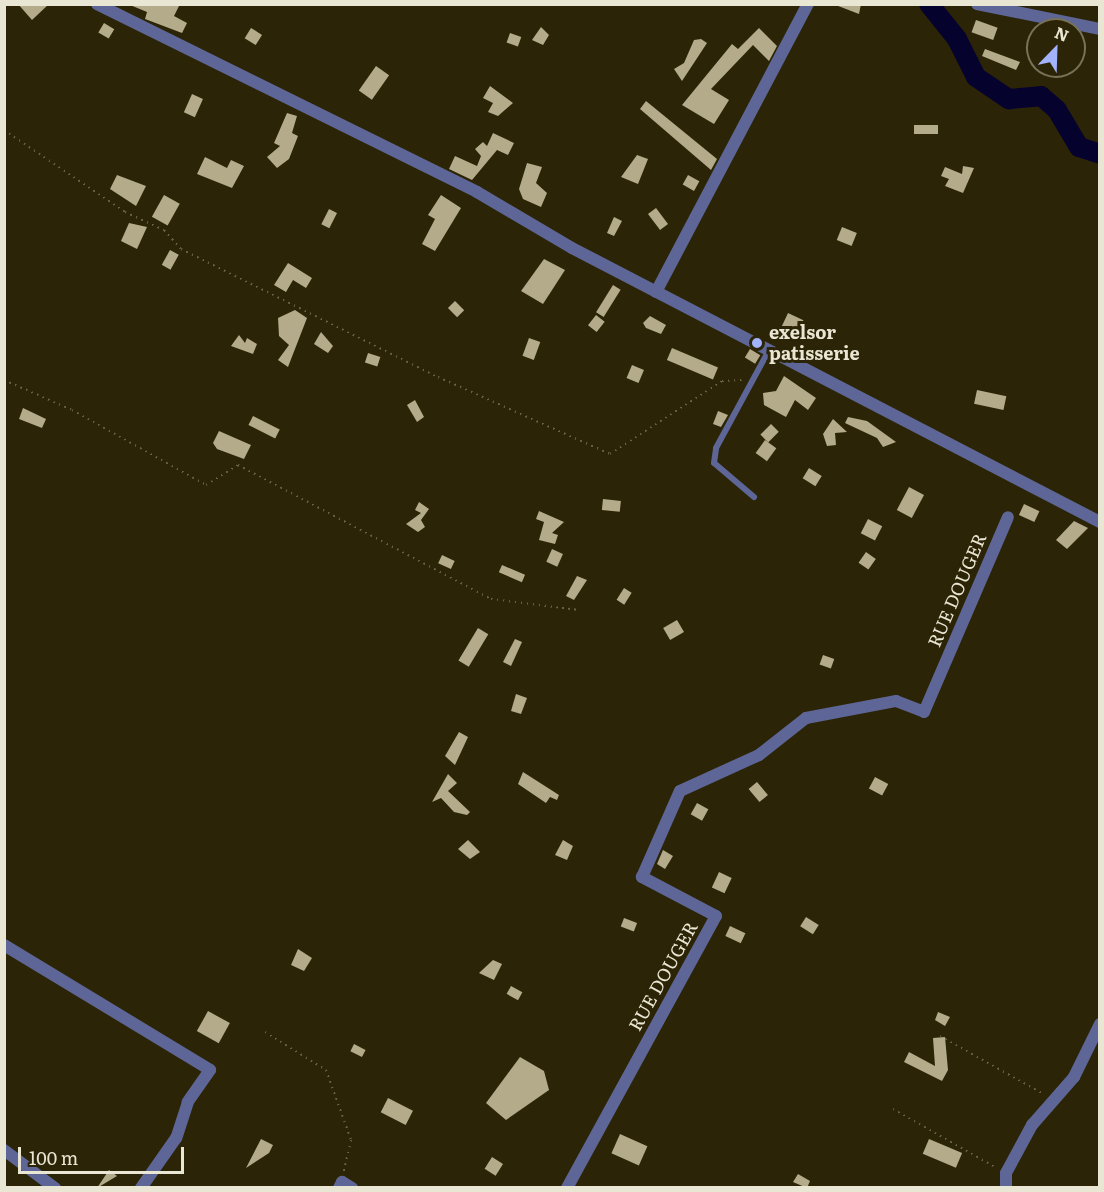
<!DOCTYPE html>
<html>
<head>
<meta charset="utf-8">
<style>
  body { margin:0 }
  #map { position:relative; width:1104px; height:1192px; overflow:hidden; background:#2c2406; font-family:Literata,serif }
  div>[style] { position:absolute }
  .river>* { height:20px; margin:-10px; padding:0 10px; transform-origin:10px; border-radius:10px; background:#06022e }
  .building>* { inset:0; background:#b4ab8a; transform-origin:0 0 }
  .path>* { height:2px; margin-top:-1px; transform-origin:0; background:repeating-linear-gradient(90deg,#686147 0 1.5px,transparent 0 6px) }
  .lane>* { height:6px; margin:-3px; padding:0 3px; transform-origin:3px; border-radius:3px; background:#5d6696 }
  .street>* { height:12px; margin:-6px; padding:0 6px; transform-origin:6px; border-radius:6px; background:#5d6696 }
  .dots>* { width:16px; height:16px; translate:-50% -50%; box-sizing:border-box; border:3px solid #2c2406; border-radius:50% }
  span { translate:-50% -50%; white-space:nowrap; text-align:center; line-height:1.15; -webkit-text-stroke:6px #2c2406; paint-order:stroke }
  .poi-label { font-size:18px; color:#eae6d4; font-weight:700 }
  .left { translate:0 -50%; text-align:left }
  .street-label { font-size:18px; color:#eae6d4 }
  .frame { position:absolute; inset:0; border:6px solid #eae6d4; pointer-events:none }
  .north { position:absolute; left:1026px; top:18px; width:60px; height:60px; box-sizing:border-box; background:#2c2406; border:2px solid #787258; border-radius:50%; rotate:23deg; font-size:16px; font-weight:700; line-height:24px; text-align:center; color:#eae6d4 }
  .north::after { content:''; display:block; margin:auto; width:21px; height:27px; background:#a3b2fd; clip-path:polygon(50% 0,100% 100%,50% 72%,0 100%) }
  .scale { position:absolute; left:18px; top:1147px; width:166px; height:27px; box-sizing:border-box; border:3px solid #eae6d4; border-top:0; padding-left:8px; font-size:18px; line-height:21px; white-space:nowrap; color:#eae6d4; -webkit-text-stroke:4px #2c2406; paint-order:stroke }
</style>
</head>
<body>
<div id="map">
  <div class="river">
    <div style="left:929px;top:4px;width:45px;rotate:51.3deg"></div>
    <div style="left:957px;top:39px;width:42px;rotate:63.4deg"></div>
    <div style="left:976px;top:77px;width:40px;rotate:34deg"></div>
    <div style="left:1009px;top:99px;width:32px;rotate:-5deg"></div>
    <div style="left:1041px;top:96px;width:21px;rotate:41deg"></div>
    <div style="left:1057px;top:110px;width:43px;rotate:59.3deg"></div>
    <div style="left:1079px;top:147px;width:22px;rotate:18deg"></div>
  </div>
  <div class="building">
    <div style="clip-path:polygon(18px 4px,49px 4px,32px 20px)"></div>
    <div style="clip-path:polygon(180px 4px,174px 16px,187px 23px,182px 33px,145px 19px,147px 12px,130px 5px)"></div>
    <div style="clip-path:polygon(833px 4px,861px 4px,859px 14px)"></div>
    <div style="left:976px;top:20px;width:23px;height:13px;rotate:20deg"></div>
    <div style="left:104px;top:23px;width:12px;height:11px;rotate:31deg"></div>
    <div style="clip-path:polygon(541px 27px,549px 35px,543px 45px,532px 40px)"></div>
    <div style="left:251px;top:28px;width:13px;height:12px;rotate:32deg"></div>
    <div style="clip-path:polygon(759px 28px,777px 46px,769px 61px,753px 45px,711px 89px,729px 100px,714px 124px,682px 105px,732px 44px,738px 49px)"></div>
    <div style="left:510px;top:33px;width:12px;height:10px;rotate:20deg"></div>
    <div style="clip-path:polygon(701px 39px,707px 43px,682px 81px,674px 69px,684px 63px,694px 40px)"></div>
    <div style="clip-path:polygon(985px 49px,1020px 62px,1016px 70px,982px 56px)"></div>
    <div style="left:376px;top:66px;width:16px;height:30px;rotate:35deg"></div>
    <div style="clip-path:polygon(490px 86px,513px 103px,498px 116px,488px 112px,493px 103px,483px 98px)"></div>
    <div style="left:192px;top:94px;width:12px;height:20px;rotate:24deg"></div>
    <div style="clip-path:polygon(646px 101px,717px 159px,711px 170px,640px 109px)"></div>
    <div style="clip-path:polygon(287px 113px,297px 116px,292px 133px,298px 136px,289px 159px,277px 168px,267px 157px,280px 146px,274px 143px)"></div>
    <div style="left:914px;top:125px;width:24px;height:9px"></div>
    <div style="clip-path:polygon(493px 133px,514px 143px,508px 155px,497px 150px,472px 180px,449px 169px,455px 156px,477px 166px,481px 156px,475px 149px,483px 142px,487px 146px)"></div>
    <div style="clip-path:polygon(637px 155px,648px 159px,638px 184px,621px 177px)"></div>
    <div style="clip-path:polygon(205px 157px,227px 168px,231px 160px,244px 166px,232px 188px,197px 174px)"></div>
    <div style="clip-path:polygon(527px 163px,542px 167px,536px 183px,547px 193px,541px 207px,523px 199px,519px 189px)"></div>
    <div style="clip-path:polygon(963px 166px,974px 168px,963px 193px,945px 186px,949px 179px,941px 176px,945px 167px,962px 174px)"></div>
    <div style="clip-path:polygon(117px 175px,146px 186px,136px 206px,110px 189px)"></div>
    <div style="left:688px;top:175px;width:13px;height:11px;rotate:29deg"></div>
    <div style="left:164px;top:195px;width:18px;height:25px;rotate:29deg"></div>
    <div style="clip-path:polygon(441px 195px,461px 208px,435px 251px,422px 244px,435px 219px,428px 215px)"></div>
    <div style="left:656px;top:208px;width:20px;height:10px;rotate:53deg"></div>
    <div style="left:329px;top:209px;width:9px;height:17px;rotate:27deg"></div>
    <div style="clip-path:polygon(614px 217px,622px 221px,614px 236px,607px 233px)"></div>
    <div style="clip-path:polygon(129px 223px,147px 227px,137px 249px,121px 241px)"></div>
    <div style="left:842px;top:227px;width:16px;height:14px;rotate:22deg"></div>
    <div style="left:170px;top:250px;width:10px;height:17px;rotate:29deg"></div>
    <div style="clip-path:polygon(544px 259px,565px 270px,543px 304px,521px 291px)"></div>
    <div style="clip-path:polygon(288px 263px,312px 278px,306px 288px,293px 280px,286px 292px,274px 285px)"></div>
    <div style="left:613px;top:285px;width:9px;height:32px;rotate:32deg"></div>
    <div style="left:455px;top:301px;width:13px;height:10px;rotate:45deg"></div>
    <div style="clip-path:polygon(295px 310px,307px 318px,288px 367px,278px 360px,289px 345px,279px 336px,278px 318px)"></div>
    <div style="left:788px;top:313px;width:17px;height:16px;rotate:25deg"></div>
    <div style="left:596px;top:315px;width:11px;height:13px;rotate:38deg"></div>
    <div style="clip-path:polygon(650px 316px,666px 325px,661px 334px,646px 328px,643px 323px)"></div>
    <div style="clip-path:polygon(321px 332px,333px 346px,328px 353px,314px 344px)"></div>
    <div style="clip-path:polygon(239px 335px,245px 343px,247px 338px,257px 344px,253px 354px,231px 346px)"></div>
    <div style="left:529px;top:338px;width:12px;height:19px;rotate:20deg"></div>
    <div style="left:672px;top:348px;width:50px;height:13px;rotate:23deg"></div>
    <div style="left:750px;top:349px;width:12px;height:10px;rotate:31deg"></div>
    <div style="left:368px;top:353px;width:13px;height:10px;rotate:18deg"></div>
    <div style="left:632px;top:365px;width:13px;height:14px;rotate:23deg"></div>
    <div style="clip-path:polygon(784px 376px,816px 398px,808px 410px,795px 400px,786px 417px,764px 405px,763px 393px,776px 391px)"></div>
    <div style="left:977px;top:390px;width:30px;height:14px;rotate:12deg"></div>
    <div style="clip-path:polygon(415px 400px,424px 417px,417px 422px,407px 405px)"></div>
    <div style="clip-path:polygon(23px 408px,46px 419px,42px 428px,19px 419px)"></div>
    <div style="clip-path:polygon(718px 411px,728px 415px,721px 427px,713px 424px)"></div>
    <div style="left:253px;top:416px;width:30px;height:10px;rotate:27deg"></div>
    <div style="clip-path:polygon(848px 417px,867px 421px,896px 442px,883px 447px,877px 438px,845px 423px)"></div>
    <div style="clip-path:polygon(833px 419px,847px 432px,835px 433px,836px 445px,827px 446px,823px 434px)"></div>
    <div style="left:771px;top:424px;width:11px;height:15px;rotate:45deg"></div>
    <div style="clip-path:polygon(219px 431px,251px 445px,244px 459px,217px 449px,213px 443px)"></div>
    <div style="left:765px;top:440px;width:14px;height:16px;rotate:36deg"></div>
    <div style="left:809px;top:468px;width:15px;height:12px;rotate:32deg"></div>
    <div style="left:909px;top:487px;width:17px;height:26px;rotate:28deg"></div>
    <div style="left:603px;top:499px;width:18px;height:11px;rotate:6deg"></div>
    <div style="clip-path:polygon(419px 502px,429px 509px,421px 520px,425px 527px,418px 532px,406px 524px,421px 513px,415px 510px)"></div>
    <div style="left:1024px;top:504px;width:17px;height:12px;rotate:25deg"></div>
    <div style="clip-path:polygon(539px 511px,564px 522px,552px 533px,558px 535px,555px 544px,539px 540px,544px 522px,536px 519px)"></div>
    <div style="left:868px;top:519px;width:16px;height:16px;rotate:27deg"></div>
    <div style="clip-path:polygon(1074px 521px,1088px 528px,1067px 549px,1056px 540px)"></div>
    <div style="left:552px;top:549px;width:12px;height:14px;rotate:24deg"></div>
    <div style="left:866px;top:552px;width:12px;height:13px;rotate:35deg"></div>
    <div style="left:442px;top:555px;width:14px;height:9px;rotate:25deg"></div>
    <div style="left:502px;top:565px;width:25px;height:8px;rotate:23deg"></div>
    <div style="clip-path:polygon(577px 576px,587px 580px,574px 600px,566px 596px)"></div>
    <div style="left:624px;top:588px;width:9px;height:14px;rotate:32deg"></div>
    <div style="left:677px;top:620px;width:14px;height:16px;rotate:60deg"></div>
    <div style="left:478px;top:628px;width:12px;height:38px;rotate:31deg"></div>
    <div style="clip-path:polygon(515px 639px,522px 642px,511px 666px,503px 662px)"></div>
    <div style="left:823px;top:655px;width:12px;height:10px;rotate:20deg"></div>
    <div style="clip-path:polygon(516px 694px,527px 698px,521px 714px,511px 711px)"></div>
    <div style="clip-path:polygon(459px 732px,468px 737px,455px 765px,445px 756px)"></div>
    <div style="clip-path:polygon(523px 772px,559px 795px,557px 800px,550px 797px,546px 803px,518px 784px)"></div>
    <div style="clip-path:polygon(448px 774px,457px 783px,448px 791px,470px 812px,467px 815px,454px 812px,441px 798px,432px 802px)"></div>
    <div style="left:875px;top:777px;width:15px;height:13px;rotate:28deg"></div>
    <div style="left:757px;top:782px;width:17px;height:11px;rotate:50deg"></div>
    <div style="left:697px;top:803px;width:13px;height:13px;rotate:29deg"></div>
    <div style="clip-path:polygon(468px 840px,480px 852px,470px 859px,458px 849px)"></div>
    <div style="clip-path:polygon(563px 840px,573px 846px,567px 860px,555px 855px)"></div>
    <div style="clip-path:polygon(663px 850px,673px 856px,665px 869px,657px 864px)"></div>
    <div style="left:719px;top:872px;width:14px;height:17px;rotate:25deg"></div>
    <div style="left:806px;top:917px;width:15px;height:11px;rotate:32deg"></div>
    <div style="left:624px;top:918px;width:14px;height:9px;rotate:21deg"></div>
    <div style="left:730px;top:926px;width:17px;height:11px;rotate:25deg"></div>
    <div style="clip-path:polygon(298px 949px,312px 958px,304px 971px,291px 965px)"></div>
    <div style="clip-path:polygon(493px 960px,502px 964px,494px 980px,479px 973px)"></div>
    <div style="left:511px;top:986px;width:13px;height:9px;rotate:29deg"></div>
    <div style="left:208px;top:1011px;width:25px;height:23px;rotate:29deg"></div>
    <div style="clip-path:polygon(938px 1012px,950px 1017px,945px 1026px,935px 1020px)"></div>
    <div style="clip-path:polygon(945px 1037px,948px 1070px,942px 1081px,904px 1062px,909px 1052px,935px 1066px,933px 1038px)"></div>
    <div style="left:354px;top:1044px;width:13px;height:8px;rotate:27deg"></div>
    <div style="clip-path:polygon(520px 1057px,544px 1071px,549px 1090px,506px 1120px,486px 1103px)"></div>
    <div style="left:388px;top:1098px;width:28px;height:16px;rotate:27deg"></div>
    <div style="left:620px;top:1134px;width:30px;height:21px;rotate:24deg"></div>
    <div style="clip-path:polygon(261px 1139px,273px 1145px,269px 1153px,246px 1168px)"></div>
    <div style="left:929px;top:1139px;width:36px;height:16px;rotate:23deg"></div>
    <div style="left:492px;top:1157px;width:13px;height:14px;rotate:32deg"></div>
    <div style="clip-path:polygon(109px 1170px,117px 1176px,97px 1188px)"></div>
    <div style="clip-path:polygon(798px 1174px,810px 1181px,807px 1188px,793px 1182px)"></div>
  </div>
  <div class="path">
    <div style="left:4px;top:130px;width:146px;rotate:34.1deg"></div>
    <div style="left:125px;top:212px;width:43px;rotate:24.8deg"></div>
    <div style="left:164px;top:230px;width:25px;rotate:48deg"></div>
    <div style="left:181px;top:249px;width:287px;rotate:26.5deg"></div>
    <div style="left:438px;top:377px;width:188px;rotate:24.1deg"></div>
    <div style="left:610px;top:454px;width:134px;rotate:-33.1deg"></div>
    <div style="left:722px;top:381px;width:22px;rotate:-3deg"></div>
    <div style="left:4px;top:380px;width:74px;rotate:23.8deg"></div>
    <div style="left:72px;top:410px;width:154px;rotate:29.2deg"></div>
    <div style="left:206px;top:485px;width:38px;rotate:-32deg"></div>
    <div style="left:238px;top:465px;width:286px;rotate:27.9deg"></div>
    <div style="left:491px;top:599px;width:89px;rotate:7.1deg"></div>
    <div style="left:265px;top:1032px;width:72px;rotate:31.9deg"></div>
    <div style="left:326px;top:1070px;width:74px;rotate:70.3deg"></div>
    <div style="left:351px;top:1140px;width:32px;rotate:103deg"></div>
    <div style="left:940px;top:1036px;width:120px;rotate:29.3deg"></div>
    <div style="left:893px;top:1109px;width:117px;rotate:29.6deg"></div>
  </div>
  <div class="lane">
    <div style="left:754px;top:497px;width:52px;rotate:-139.6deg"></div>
    <div style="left:714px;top:463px;width:15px;rotate:-82deg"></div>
    <div style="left:716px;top:448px;width:111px;rotate:-61.6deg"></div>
  </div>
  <div class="street">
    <div style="left:97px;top:4px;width:424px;rotate:26.3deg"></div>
    <div style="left:477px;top:192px;width:110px;rotate:30.5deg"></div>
    <div style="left:572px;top:248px;width:595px;rotate:27.43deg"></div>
    <div style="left:977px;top:4px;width:126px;rotate:11.5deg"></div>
    <div style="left:656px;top:292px;width:326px;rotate:-62.2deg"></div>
    <div style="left:4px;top:945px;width:241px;rotate:31.2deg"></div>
    <div style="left:210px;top:1070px;width:39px;rotate:125deg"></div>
    <div style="left:188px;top:1102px;width:38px;rotate:108deg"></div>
    <div style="left:176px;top:1138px;width:61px;rotate:125deg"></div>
    <div style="left:4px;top:1150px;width:64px;rotate:36.7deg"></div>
    <div style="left:339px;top:1188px;width:7px;rotate:-63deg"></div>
    <div style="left:342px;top:1182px;width:12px;rotate:31deg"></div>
    <div style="left:567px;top:1188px;width:310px;rotate:-61.3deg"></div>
    <div style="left:716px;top:916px;width:84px;rotate:-152.2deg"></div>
    <div style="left:642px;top:877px;width:94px;rotate:-66.2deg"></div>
    <div style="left:680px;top:791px;width:87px;rotate:-24.5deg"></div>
    <div style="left:759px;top:755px;width:60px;rotate:-38.2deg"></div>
    <div style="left:806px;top:718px;width:92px;rotate:-10.7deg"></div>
    <div style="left:896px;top:701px;width:30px;rotate:21deg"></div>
    <div style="left:924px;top:712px;width:212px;rotate:-66.7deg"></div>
    <div style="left:1006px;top:1188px;width:15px;rotate:-90deg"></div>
    <div style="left:1006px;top:1173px;width:55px;rotate:-61.6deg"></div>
    <div style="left:1032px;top:1125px;width:64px;rotate:-48.8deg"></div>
    <div style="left:1074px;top:1077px;width:59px;rotate:-63.9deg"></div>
  </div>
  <div class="dots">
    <div style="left:757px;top:343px;background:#a3b2fd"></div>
  </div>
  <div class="poi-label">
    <span class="left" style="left:769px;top:343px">exelsor<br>patisserie</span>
  </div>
  <div class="street-label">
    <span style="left:957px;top:590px;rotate:-67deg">RUE DOUGER</span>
    <span style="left:663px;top:976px;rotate:-61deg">RUE DOUGER</span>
  </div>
  <div class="frame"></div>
  <div class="north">N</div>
  <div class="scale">100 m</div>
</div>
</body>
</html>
